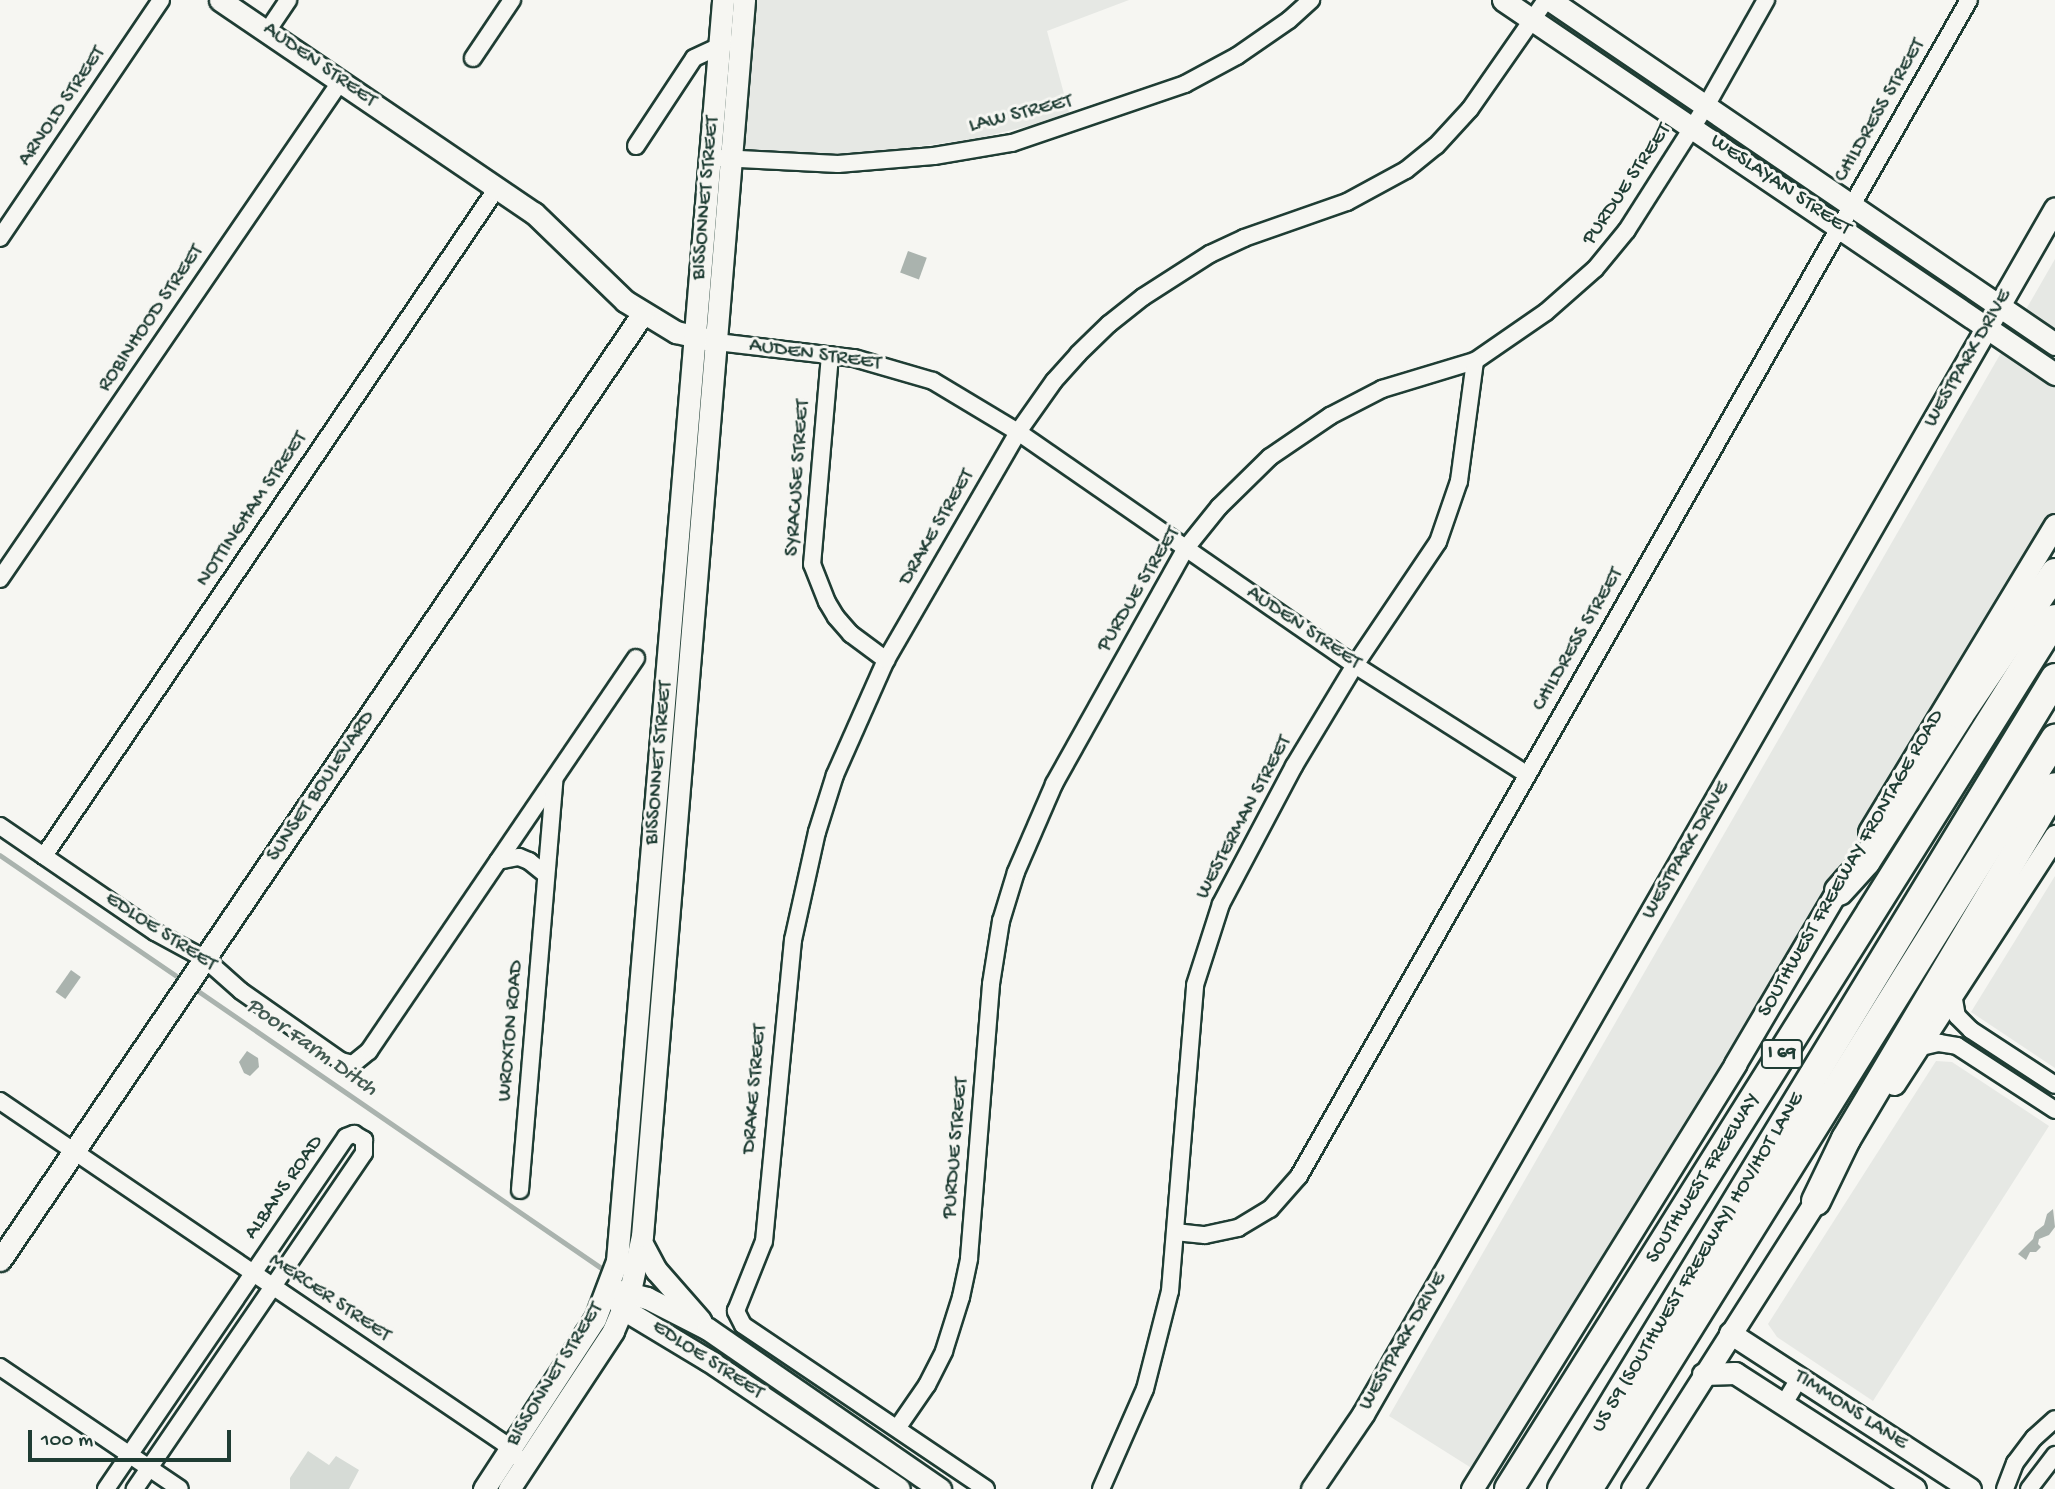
<!DOCTYPE html>
<html>
<head>
<meta charset="utf-8">
<style>
  body { margin:0 }
  #map { position:relative; width:2055px; height:1489px; overflow:hidden; background:#f6f6f2; font-family:"Gochi Hand",sans-serif }
  div>[style] { position:absolute }
  .built>* { inset:0; background:#e6e8e4 }
  .green>* { inset:0; background:#d6dbd6 }
  .water>* { inset:0; background:#aab3ae; transform-origin:0 0 }
  .stream>* { height:4.5px; margin:-2.25px; padding:0 2.25px; transform-origin:2.25px; border-radius:2.25px; background:#aab3ae }
  .roads { filter:drop-shadow(2px 0 #1f3d34) drop-shadow(-2px 0 #1f3d34) drop-shadow(0 2px #1f3d34) drop-shadow(0 -2px #1f3d34) }
  .street>* { height:16px; margin:-8px; padding:0 8px; transform-origin:8px; border-radius:8px; background:#f6f6f2 }
  .secondary>* { height:21px; margin:-10.5px; padding:0 10.5px; transform-origin:10.5px; border-radius:10.5px; background:#f6f6f2 }
  .highway>* { height:28px; margin:-14px; padding:0 14px; transform-origin:14px; border-radius:14px; background:#f6f6f2 }
  span { translate:-50% -50%; white-space:nowrap; text-align:center; line-height:1.15; -webkit-text-stroke:6px #f6f6f2; paint-order:stroke }
  .shield-label span { padding:2px 5px; background:#f6f6f2; border:2px solid; border-radius:5px; -webkit-text-stroke-width:0 }
  .shield-label { font-size:19px; color:#1f3d34; font-weight:700 }
  .street-label { font-size:21px; color:#1f3d34 }
  .water-label { font-size:23px; color:#425a52; font-style:italic }
  .scale { position:absolute; left:28px; top:1430px; width:203px; height:32px; box-sizing:border-box; border:4px solid #1f3d34; border-top:0; padding-left:9px; font-size:21px; line-height:24px; white-space:nowrap; color:#1f3d34; -webkit-text-stroke:5px #f6f6f2; paint-order:stroke }
</style>
</head>
<body>
<div id="map">
  <div class="built">
    <div style="clip-path:polygon(752px 0,1129px 0,1047px 31px,1070px 116px,979px 138px,885px 151px,831px 154px,740px 149px)"></div>
    <div style="clip-path:polygon(2055px 259px,2055px 519px,1473px 1469px,1389px 1416px)"></div>
    <div style="clip-path:polygon(2055px 876px,2055px 1068px,1971px 1012px)"></div>
    <div style="clip-path:polygon(1936px 1061px,1952px 1062px,2049px 1126px,1873px 1401px,1777px 1337px,1768px 1324px)"></div>
  </div>
  <div class="green">
    <div style="clip-path:polygon(308px 1451px,329px 1465px,336px 1456px,359px 1470px,349px 1489px,290px 1489px,290px 1478px)"></div>
  </div>
  <div class="water">
    <div style="left:908px;top:251px;width:20px;height:23px;rotate:20deg"></div>
    <div style="left:71px;top:970px;width:12px;height:27px;rotate:35deg"></div>
    <div style="clip-path:polygon(247px 1051px,258px 1058px,259px 1067px,250px 1076px,244px 1073px,239px 1062px)"></div>
    <div style="clip-path:polygon(2053px 1209px,2055px 1227px,2049px 1235px,2039px 1239px,2038px 1244px,2041px 1247px,2036px 1252px,2030px 1252px,2026px 1260px,2018px 1254px,2033px 1239px,2035px 1232px,2044px 1225px,2047px 1214px)"></div>
  </div>
  <div class="stream">
    <div style="left:0;top:855px;width:223px;rotate:34.4deg"></div>
    <div style="left:194px;top:988px;width:496px;rotate:34.5deg"></div>
  </div>
  <div class="roads">
    <div class="street">
      <div style="left:268px;top:30px;width:36px;rotate:-56deg"></div>
      <div style="left:473px;top:58px;width:70px;rotate:-56.1deg"></div>
      <div style="left:636px;top:146px;width:105px;rotate:-56.6deg"></div>
      <div style="left:694px;top:58px;width:35px;rotate:-25deg"></div>
      <div style="left:720px;top:158px;width:118px;rotate:2.9deg"></div>
      <div style="left:838px;top:164px;width:96px;rotate:-4.8deg"></div>
      <div style="left:934px;top:156px;width:79px;rotate:-9.5deg"></div>
      <div style="left:1012px;top:143px;width:183px;rotate:-18.8deg"></div>
      <div style="left:1185px;top:84px;width:59px;rotate:-28.3deg"></div>
      <div style="left:1237px;top:56px;width:63px;rotate:-34.7deg"></div>
      <div style="left:1289px;top:20px;width:30px;rotate:-42deg"></div>
      <div style="left:0;top:238px;width:287px;rotate:-55.9deg"></div>
      <div style="left:717px;top:342px;width:138px;rotate:6.7deg"></div>
      <div style="left:854px;top:358px;width:82px;rotate:16.2deg"></div>
      <div style="left:933px;top:381px;width:99px;rotate:31deg"></div>
      <div style="left:1018px;top:432px;width:410px;rotate:34.7deg"></div>
      <div style="left:1355px;top:665px;width:203px;rotate:32.5deg"></div>
      <div style="left:830px;top:355px;width:210px;rotate:94.9deg"></div>
      <div style="left:812px;top:564px;width:41px;rotate:68.5deg"></div>
      <div style="left:827px;top:602px;width:17px;rotate:59deg"></div>
      <div style="left:836px;top:617px;width:23px;rotate:49deg"></div>
      <div style="left:851px;top:634px;width:44px;rotate:36.6deg"></div>
      <div style="left:0;top:579px;width:602px;rotate:-55.62deg"></div>
      <div style="left:0;top:826px;width:188px;rotate:34.4deg"></div>
      <div style="left:155px;top:932px;width:57px;rotate:28.4deg"></div>
      <div style="left:205px;top:959px;width:48px;rotate:41.6deg"></div>
      <div style="left:241px;top:991px;width:122px;rotate:35deg"></div>
      <div style="left:341px;top:1061px;width:12px;rotate:14deg"></div>
      <div style="left:353px;top:1064px;width:21px;rotate:-39deg"></div>
      <div style="left:369px;top:1051px;width:475px;rotate:-55.8deg"></div>
      <div style="left:44px;top:856px;width:807px;rotate:-55.86deg"></div>
      <div style="left:498px;top:861px;width:21px;rotate:-11deg"></div>
      <div style="left:519px;top:857px;width:11px;rotate:22deg"></div>
      <div style="left:529px;top:861px;width:22px;rotate:39deg"></div>
      <div style="left:1953px;top:994px;width:22px;rotate:80deg"></div>
      <div style="left:1957px;top:1016px;width:20px;rotate:45deg"></div>
      <div style="left:1971px;top:1030px;width:100px;rotate:33.2deg"></div>
      <div style="left:1917px;top:1048px;width:23px;rotate:-13deg"></div>
      <div style="left:1939px;top:1043px;width:18px;rotate:9deg"></div>
      <div style="left:1957px;top:1046px;width:117px;rotate:33.1deg"></div>
      <div style="left:0;top:1101px;width:618px;rotate:34.18deg"></div>
      <div style="left:511px;top:1448px;width:11px;rotate:56deg"></div>
      <div style="left:520px;top:1190px;width:410px;rotate:-85.2deg"></div>
      <div style="left:1175px;top:1232px;width:30px;rotate:6deg"></div>
      <div style="left:1205px;top:1235px;width:34px;rotate:-12deg"></div>
      <div style="left:1238px;top:1228px;width:37px;rotate:-31deg"></div>
      <div style="left:1270px;top:1209px;width:44px;rotate:-48.7deg"></div>
      <div style="left:1299px;top:1176px;width:1353px;rotate:-60.33deg"></div>
      <div style="left:0;top:1367px;width:217px;rotate:34.1deg"></div>
      <div style="left:1785px;top:1402px;width:27px;rotate:-59deg"></div>
      <div style="left:898px;top:1427px;width:51px;rotate:-55.4deg"></div>
      <div style="left:927px;top:1385px;width:38px;rotate:-63deg"></div>
      <div style="left:944px;top:1351px;width:57px;rotate:-72.5deg"></div>
      <div style="left:961px;top:1297px;width:40px;rotate:-78deg"></div>
      <div style="left:969px;top:1258px;width:275px;rotate:-85.4deg"></div>
      <div style="left:991px;top:984px;width:64px;rotate:-81deg"></div>
      <div style="left:1001px;top:921px;width:51px;rotate:-73deg"></div>
      <div style="left:1016px;top:872px;width:96px;rotate:-66.6deg"></div>
      <div style="left:1054px;top:784px;width:270px;rotate:-60.8deg"></div>
      <div style="left:1186px;top:548px;width:53px;rotate:-51.2deg"></div>
      <div style="left:1219px;top:507px;width:71px;rotate:-44.4deg"></div>
      <div style="left:1270px;top:457px;width:73px;rotate:-34.3deg"></div>
      <div style="left:1330px;top:416px;width:59px;rotate:-27.4deg"></div>
      <div style="left:1382px;top:389px;width:97px;rotate:-16.8deg"></div>
      <div style="left:1475px;top:361px;width:86px;rotate:-34.6deg"></div>
      <div style="left:1546px;top:312px;width:65px;rotate:-41.3deg"></div>
      <div style="left:1595px;top:269px;width:50px;rotate:-50.6deg"></div>
      <div style="left:1627px;top:230px;width:147px;rotate:-57.5deg"></div>
      <div style="left:1706px;top:106px;width:122px;rotate:-60.5deg"></div>
      <div style="left:106px;top:1489px;width:426px;rotate:-55.7deg"></div>
      <div style="left:346px;top:1137px;width:9px;rotate:-21deg"></div>
      <div style="left:354px;top:1134px;width:12px;rotate:31deg"></div>
      <div style="left:364px;top:1140px;width:13px;rotate:90deg"></div>
      <div style="left:364px;top:1153px;width:407px;rotate:124.3deg"></div>
      <div style="left:986px;top:1489px;width:293px;rotate:-146deg"></div>
      <div style="left:743px;top:1325px;width:16px;rotate:-117deg"></div>
      <div style="left:736px;top:1311px;width:75px;rotate:-68.2deg"></div>
      <div style="left:764px;top:1241px;width:302px;rotate:-84.5deg"></div>
      <div style="left:793px;top:940px;width:111px;rotate:-77.5deg"></div>
      <div style="left:817px;top:832px;width:60px;rotate:-72.5deg"></div>
      <div style="left:835px;top:775px;width:126px;rotate:-66.1deg"></div>
      <div style="left:886px;top:660px;width:263px;rotate:-59.9deg"></div>
      <div style="left:1018px;top:432px;width:62px;rotate:-54.8deg"></div>
      <div style="left:1054px;top:381px;width:36px;rotate:-48deg"></div>
      <div style="left:1078px;top:354px;width:43px;rotate:-44.1deg"></div>
      <div style="left:1109px;top:324px;width:43px;rotate:-38.5deg"></div>
      <div style="left:1143px;top:297px;width:80px;rotate:-32.7deg"></div>
      <div style="left:1210px;top:254px;width:38px;rotate:-25deg"></div>
      <div style="left:1244px;top:238px;width:109px;rotate:-19.3deg"></div>
      <div style="left:1347px;top:202px;width:67px;rotate:-28.5deg"></div>
      <div style="left:1406px;top:170px;width:38px;rotate:-39deg"></div>
      <div style="left:1436px;top:146px;width:50px;rotate:-47.4deg"></div>
      <div style="left:1470px;top:109px;width:133px;rotate:-55.1deg"></div>
      <div style="left:1101px;top:1489px;width:109px;rotate:-66.3deg"></div>
      <div style="left:1145px;top:1389px;width:101px;rotate:-75.7deg"></div>
      <div style="left:1170px;top:1291px;width:307px;rotate:-85.3deg"></div>
      <div style="left:1195px;top:985px;width:85px;rotate:-72.2deg"></div>
      <div style="left:1221px;top:904px;width:156px;rotate:-62.1deg"></div>
      <div style="left:1294px;top:766px;width:118px;rotate:-58.9deg"></div>
      <div style="left:1355px;top:665px;width:148px;rotate:-56deg"></div>
      <div style="left:1438px;top:542px;width:65px;rotate:-71deg"></div>
      <div style="left:1459px;top:481px;width:121px;rotate:-82.4deg"></div>
      <div style="left:2005px;top:1489px;width:28px;rotate:-69deg"></div>
      <div style="left:2015px;top:1463px;width:31px;rotate:-53deg"></div>
      <div style="left:2034px;top:1438px;width:28px;rotate:-42deg"></div>
      <div style="left:2029px;top:1489px;width:43px;rotate:-52.6deg"></div>
    </div>
    <div class="secondary">
      <div style="left:220px;top:0;width:379px;rotate:34.2deg"></div>
      <div style="left:534px;top:213px;width:127px;rotate:44deg"></div>
      <div style="left:625px;top:301px;width:60px;rotate:31.3deg"></div>
      <div style="left:676px;top:332px;width:31px;rotate:13deg"></div>
      <div style="left:1503px;top:0;width:667px;rotate:34.12deg"></div>
      <div style="left:1550px;top:0;width:611px;rotate:34.26deg"></div>
      <div style="left:1869px;top:832px;width:359px;rotate:-58.8deg"></div>
      <div style="left:1894px;top:1084px;width:296px;rotate:-57deg"></div>
      <div style="left:641px;top:1242px;width:32px;rotate:62deg"></div>
      <div style="left:656px;top:1270px;width:67px;rotate:48.7deg"></div>
      <div style="left:0;top:1260px;width:1145px;rotate:-55.82deg"></div>
      <div style="left:615px;top:1290px;width:33px;rotate:14deg"></div>
      <div style="left:647px;top:1298px;width:68px;rotate:26.9deg"></div>
      <div style="left:708px;top:1329px;width:282px;rotate:34.6deg"></div>
      <div style="left:616px;top:1299px;width:12px;rotate:55deg"></div>
      <div style="left:623px;top:1309px;width:99px;rotate:31deg"></div>
      <div style="left:708px;top:1360px;width:230px;rotate:34deg"></div>
      <div style="left:1730px;top:1333px;width:286px;rotate:33deg"></div>
      <div style="left:1703px;top:1374px;width:32px;rotate:-2deg"></div>
      <div style="left:1735px;top:1373px;width:214px;rotate:32.8deg"></div>
      <div style="left:484px;top:1489px;width:203px;rotate:-56.9deg"></div>
      <div style="left:595px;top:1319px;width:62px;rotate:-69.2deg"></div>
      <div style="left:617px;top:1261px;width:1265px;rotate:-85.19deg"></div>
      <div style="left:509px;top:1489px;width:189px;rotate:-56.6deg"></div>
      <div style="left:613px;top:1331px;width:43px;rotate:-67deg"></div>
      <div style="left:630px;top:1291px;width:56px;rotate:-77.7deg"></div>
      <div style="left:642px;top:1236px;width:1240px;rotate:-85.28deg"></div>
      <div style="left:1312px;top:1489px;width:91px;rotate:-55.8deg"></div>
      <div style="left:1363px;top:1414px;width:1390px;rotate:-60.15deg"></div>
      <div style="left:1472px;top:1489px;width:500px;rotate:-58.2deg"></div>
      <div style="left:1735px;top:1064px;width:215px;rotate:-59.5deg"></div>
      <div style="left:1632px;top:1489px;width:356px;rotate:-57.5deg"></div>
    </div>
    <div class="highway">
      <div style="left:1839px;top:891px;width:40px;rotate:-48deg"></div>
      <div style="left:1866px;top:861px;width:174px;rotate:-57.4deg"></div>
      <div style="left:1960px;top:714px;width:170px;rotate:-56deg"></div>
      <div style="left:1816px;top:1201px;width:69px;rotate:-64.2deg"></div>
      <div style="left:1846px;top:1139px;width:409px;rotate:-59.3deg"></div>
      <div style="left:1509px;top:1489px;width:1027px;rotate:-57.89deg"></div>
      <div style="left:1562px;top:1489px;width:949px;rotate:-58.7deg"></div>
      <div style="left:1588px;top:1489px;width:884px;rotate:-58.09deg"></div>
    </div>
  </div>
  <div class="shield-label">
    <span style="left:1782px;top:1054px">I 69</span>
  </div>
  <div class="street-label">
    <span style="left:319px;top:66px;rotate:35deg">AUDEN STREET</span>
    <span style="left:63px;top:107px;rotate:-56deg">ARNOLD STREET</span>
    <span style="left:1881px;top:111px;rotate:-60deg">CHILDRESS STREET</span>
    <span style="left:1021px;top:115px;rotate:-14deg">LAW STREET</span>
    <span style="left:1628px;top:185px;rotate:-56deg">PURDUE STREET</span>
    <span style="left:1780px;top:186px;rotate:34deg">WESLAYAN STREET</span>
    <span style="left:707px;top:198px;rotate:-85deg">BISSONNET STREET</span>
    <span style="left:152px;top:319px;rotate:-56deg">ROBINHOOD STREET</span>
    <span style="left:815px;top:356px;rotate:8deg">AUDEN STREET</span>
    <span style="left:1969px;top:359px;rotate:-60deg">WESTPARK DRIVE</span>
    <span style="left:799px;top:478px;rotate:-86deg">SYRACUSE STREET</span>
    <span style="left:253px;top:510px;rotate:-56deg">NOTTINGHAM STREET</span>
    <span style="left:938px;top:528px;rotate:-60deg">DRAKE STREET</span>
    <span style="left:1140px;top:590px;rotate:-59deg">PURDUE STREET</span>
    <span style="left:1303px;top:629px;rotate:34deg">AUDEN STREET</span>
    <span style="left:1579px;top:640px;rotate:-60deg">CHILDRESS STREET</span>
    <span style="left:660px;top:763px;rotate:-85deg">BISSONNET STREET</span>
    <span style="left:322px;top:787px;rotate:-56deg">SUNSET BOULEVARD</span>
    <span style="left:1245px;top:818px;rotate:-62deg">WESTERMAN STREET</span>
    <span style="left:1687px;top:851px;rotate:-60deg">WESTPARK DRIVE</span>
    <span style="left:1852px;top:864px;rotate:-60deg">SOUTHWEST FREEWAY FRONTAGE ROAD</span>
    <span style="left:160px;top:933px;rotate:33deg">EDLOE STREET</span>
    <span style="left:512px;top:1031px;rotate:-85deg">WROXTON ROAD</span>
    <span style="left:756px;top:1089px;rotate:-85deg">DRAKE STREET</span>
    <span style="left:957px;top:1148px;rotate:-85deg">PURDUE STREET</span>
    <span style="left:1704px;top:1179px;rotate:-58deg">SOUTHWEST FREEWAY</span>
    <span style="left:285px;top:1188px;rotate:-55deg">ALBANS ROAD</span>
    <span style="left:1699px;top:1263px;rotate:-59deg">US 59 (SOUTHWEST FREEWAY) HOV/HOT LANE</span>
    <span style="left:329px;top:1299px;rotate:34deg">MERCER STREET</span>
    <span style="left:1404px;top:1342px;rotate:-60deg">WESTPARK DRIVE</span>
    <span style="left:707px;top:1361px;rotate:33deg">EDLOE STREET</span>
    <span style="left:556px;top:1375px;rotate:-58deg">BISSONNET STREET</span>
    <span style="left:1850px;top:1411px;rotate:33deg">TIMMONS LANE</span>
  </div>
  <div class="water-label">
    <span style="left:311px;top:1048px;rotate:35deg">Poor Farm Ditch</span>
  </div>
  <div class="scale">100 m</div>
</div>
</body>
</html>
